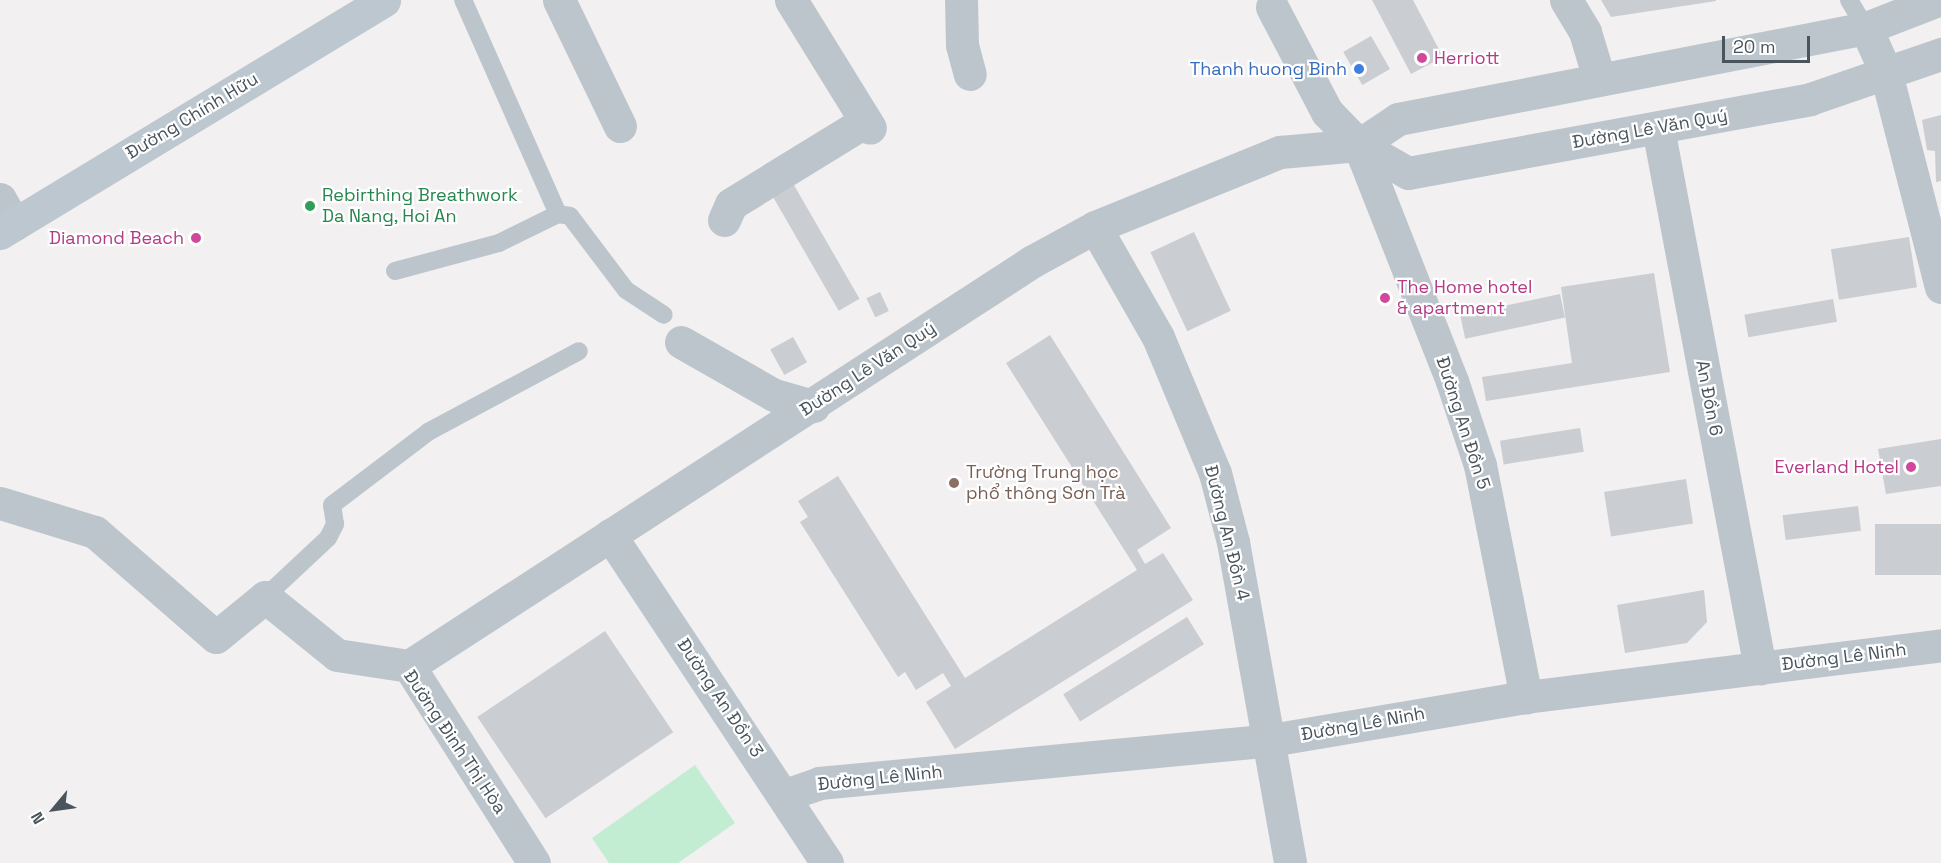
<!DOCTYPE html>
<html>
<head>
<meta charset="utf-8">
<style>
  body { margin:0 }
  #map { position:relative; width:1941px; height:863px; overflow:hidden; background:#f2f0f0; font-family:"Space Grotesk",sans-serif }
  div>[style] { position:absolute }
  .green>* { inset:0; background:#c2edd2 }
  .building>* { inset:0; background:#cacdd2; transform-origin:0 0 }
  .lane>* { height:18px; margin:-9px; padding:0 9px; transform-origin:9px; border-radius:9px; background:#bdc5cc }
  .street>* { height:33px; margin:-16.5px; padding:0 16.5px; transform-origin:16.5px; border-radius:16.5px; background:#bdc5cc }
  .secondary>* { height:33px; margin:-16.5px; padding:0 16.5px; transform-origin:16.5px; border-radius:16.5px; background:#bdc7d0 }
  .dots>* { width:16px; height:16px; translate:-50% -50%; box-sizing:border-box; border:3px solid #fff; border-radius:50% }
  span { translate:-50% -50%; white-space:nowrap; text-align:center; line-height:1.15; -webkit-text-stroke:4.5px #fff; paint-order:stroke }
  .hotel-label { font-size:18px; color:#b23c85 }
  .left { translate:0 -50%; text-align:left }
  .right { translate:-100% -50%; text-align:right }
  .shop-label { font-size:18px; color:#366cbe }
  .street-label { font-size:18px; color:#49545c }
  .leisure-label { font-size:18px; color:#27864d }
  .education-label { font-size:18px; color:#785e54 }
  .north { position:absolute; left:24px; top:779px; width:60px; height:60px; -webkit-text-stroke:4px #fff; paint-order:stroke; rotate:241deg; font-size:16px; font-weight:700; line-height:24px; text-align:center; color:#49545c }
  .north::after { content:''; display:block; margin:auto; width:21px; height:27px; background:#49545c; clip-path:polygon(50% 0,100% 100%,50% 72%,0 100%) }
  .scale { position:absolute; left:1722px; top:36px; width:88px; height:27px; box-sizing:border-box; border:3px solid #49545c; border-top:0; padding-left:8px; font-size:18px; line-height:21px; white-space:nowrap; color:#49545c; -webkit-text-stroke:4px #fff; paint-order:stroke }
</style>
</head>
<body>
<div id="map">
  <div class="green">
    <div style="clip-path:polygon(695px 765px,735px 823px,678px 863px,609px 863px,592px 838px)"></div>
  </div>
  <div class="building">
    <div style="clip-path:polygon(1372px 0,1413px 0,1443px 57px,1411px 74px)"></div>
    <div style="clip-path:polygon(1601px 0,1716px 0,1716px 1px,1611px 17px)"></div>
    <div style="left:1371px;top:36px;width:38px;height:32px;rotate:60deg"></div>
    <div style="clip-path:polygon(1941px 115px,1941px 181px,1936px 182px,1935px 151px,1927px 150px,1922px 120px)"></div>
    <div style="left:791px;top:180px;width:137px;height:24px;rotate:60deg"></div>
    <div style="left:1194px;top:232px;width:87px;height:48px;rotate:65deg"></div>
    <div style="left:1909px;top:237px;width:51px;height:79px;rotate:81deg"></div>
    <div style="clip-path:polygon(1654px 273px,1670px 372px,1486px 401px,1482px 377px,1572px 363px,1561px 287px)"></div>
    <div style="left:880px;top:292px;width:21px;height:15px;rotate:65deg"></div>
    <div style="left:1560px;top:294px;width:24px;height:102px;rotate:78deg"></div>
    <div style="left:1833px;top:299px;width:23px;height:90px;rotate:80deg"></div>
    <div style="clip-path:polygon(1050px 335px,1171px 528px,1137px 550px,1145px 564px,1163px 553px,1193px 600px,955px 749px,926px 702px,951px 686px,943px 673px,916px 690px,905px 672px,898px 677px,800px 522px,808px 517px,798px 501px,838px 476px,965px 678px,1137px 570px,1006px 363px)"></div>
    <div style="left:793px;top:337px;width:29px;height:26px;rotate:61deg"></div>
    <div style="left:1580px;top:428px;width:24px;height:81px;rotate:81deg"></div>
    <div style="clip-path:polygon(1941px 439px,1941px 486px,1886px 494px,1878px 449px)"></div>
    <div style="left:1686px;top:479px;width:45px;height:83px;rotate:81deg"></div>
    <div style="left:1858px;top:506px;width:25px;height:76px;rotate:83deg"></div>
    <div style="left:1941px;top:524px;width:51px;height:66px;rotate:90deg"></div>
    <div style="clip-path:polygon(1704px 590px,1707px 622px,1687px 643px,1625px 653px,1617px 605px)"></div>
    <div style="left:1187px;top:617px;width:32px;height:146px;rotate:58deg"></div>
    <div style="left:605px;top:631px;width:122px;height:154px;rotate:56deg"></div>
  </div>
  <div class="lane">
    <div style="left:1849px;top:0;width:33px;rotate:59deg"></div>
    <div style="left:558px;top:214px;width:12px;rotate:9deg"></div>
    <div style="left:570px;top:216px;width:93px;rotate:52.9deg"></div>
    <div style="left:626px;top:290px;width:45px;rotate:33.3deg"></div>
    <div style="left:395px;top:271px;width:108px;rotate:-15.1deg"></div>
    <div style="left:499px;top:243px;width:66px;rotate:-26.2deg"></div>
    <div style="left:558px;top:214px;width:234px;rotate:-113.9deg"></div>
    <div style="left:265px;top:597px;width:86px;rotate:-43.1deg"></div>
    <div style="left:328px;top:538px;width:16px;rotate:-63deg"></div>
    <div style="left:335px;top:524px;width:19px;rotate:-99deg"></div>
    <div style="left:332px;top:505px;width:121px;rotate:-37.2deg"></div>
    <div style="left:428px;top:432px;width:171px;rotate:-28.2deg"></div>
  </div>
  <div class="street">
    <div style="left:559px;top:0;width:140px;rotate:64.2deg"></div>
    <div style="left:791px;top:0;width:150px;rotate:58.3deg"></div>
    <div style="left:961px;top:0;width:45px;rotate:88.7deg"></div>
    <div style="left:962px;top:45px;width:30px;rotate:75deg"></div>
    <div style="left:1566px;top:0;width:37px;rotate:59deg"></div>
    <div style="left:1585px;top:32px;width:48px;rotate:73.1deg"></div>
    <div style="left:1272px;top:7px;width:119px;rotate:62.4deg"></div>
    <div style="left:1327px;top:112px;width:46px;rotate:45.9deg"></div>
    <div style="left:1359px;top:145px;width:254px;rotate:68.5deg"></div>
    <div style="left:1452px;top:381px;width:89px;rotate:71.6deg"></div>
    <div style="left:1480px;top:465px;width:237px;rotate:78.8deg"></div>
    <div style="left:1866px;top:28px;width:49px;rotate:66deg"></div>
    <div style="left:1886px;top:73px;width:221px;rotate:75.6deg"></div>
    <div style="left:1658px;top:128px;width:550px;rotate:79.3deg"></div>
    <div style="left:1359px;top:145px;width:56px;rotate:29.7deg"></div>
    <div style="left:1408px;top:173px;width:409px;rotate:-10.4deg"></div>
    <div style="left:1810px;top:99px;width:139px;rotate:-19deg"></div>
    <div style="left:0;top:199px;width:29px;rotate:61deg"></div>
    <div style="left:724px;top:220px;width:17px;rotate:-66deg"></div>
    <div style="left:731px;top:204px;width:158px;rotate:-31.6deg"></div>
    <div style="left:1095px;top:227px;width:127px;rotate:60.2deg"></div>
    <div style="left:1158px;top:337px;width:147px;rotate:67.3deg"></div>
    <div style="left:1215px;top:473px;width:71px;rotate:75.4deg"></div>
    <div style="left:1233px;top:542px;width:326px;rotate:79.9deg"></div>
    <div style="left:681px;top:342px;width:107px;rotate:29.7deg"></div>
    <div style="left:774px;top:395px;width:41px;rotate:15.8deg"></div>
    <div style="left:0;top:503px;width:99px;rotate:17deg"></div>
    <div style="left:95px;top:532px;width:160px;rotate:41deg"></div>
    <div style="left:216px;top:637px;width:63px;rotate:-39.2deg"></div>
    <div style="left:265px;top:597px;width:92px;rotate:38.9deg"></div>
    <div style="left:337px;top:655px;width:73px;rotate:8.7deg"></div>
    <div style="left:409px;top:666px;width:233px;rotate:57.6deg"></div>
    <div style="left:610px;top:535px;width:393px;rotate:56.5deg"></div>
    <div style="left:409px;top:666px;width:744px;rotate:-32.99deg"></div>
    <div style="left:1033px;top:261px;width:71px;rotate:-28.7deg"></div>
    <div style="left:1095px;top:227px;width:200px;rotate:-22.1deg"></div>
    <div style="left:1280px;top:152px;width:79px;rotate:-5.1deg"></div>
    <div style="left:1359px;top:145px;width:47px;rotate:-33.7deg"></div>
    <div style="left:1398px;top:119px;width:477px;rotate:-11deg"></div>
    <div style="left:1866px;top:28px;width:77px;rotate:-21.3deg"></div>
    <div style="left:785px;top:795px;width:36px;rotate:-19deg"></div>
    <div style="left:819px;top:783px;width:454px;rotate:-5.4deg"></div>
    <div style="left:1271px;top:740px;width:259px;rotate:-9.6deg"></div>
    <div style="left:1526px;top:697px;width:418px;rotate:-7.1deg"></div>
  </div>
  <div class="secondary">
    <div style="left:0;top:233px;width:449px;rotate:-31.2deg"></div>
  </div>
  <div class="dots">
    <div style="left:1422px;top:58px;background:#d1479c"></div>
    <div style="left:1359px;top:69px;background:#3f7fe0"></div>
    <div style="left:310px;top:206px;background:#2e9e5b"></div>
    <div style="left:196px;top:238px;background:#d1479c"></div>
    <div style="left:1385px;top:298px;background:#d1479c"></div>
    <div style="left:1911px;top:467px;background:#d1479c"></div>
    <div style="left:954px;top:483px;background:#8d6e63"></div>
  </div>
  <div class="hotel-label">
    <span class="left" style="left:1434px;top:58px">Herriott</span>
    <span class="right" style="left:184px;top:238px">Diamond Beach</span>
    <span class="left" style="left:1397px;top:298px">The Home hotel<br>&amp; apartment</span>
    <span class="right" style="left:1899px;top:467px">Everland Hotel</span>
  </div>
  <div class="shop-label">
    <span class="right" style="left:1347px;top:69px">Thanh huong Binh</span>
  </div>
  <div class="street-label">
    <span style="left:192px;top:116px;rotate:-31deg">Đường Chính Hữu</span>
    <span style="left:1650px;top:129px;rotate:-10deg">Đường Lê Văn Quý</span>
    <span style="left:868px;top:369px;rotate:-33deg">Đường Lê Văn Quý</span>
    <span style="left:1709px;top:398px;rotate:79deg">An Đồn 6</span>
    <span style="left:1463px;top:423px;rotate:72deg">Đường An Đồn 5</span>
    <span style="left:1227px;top:533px;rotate:76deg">Đường An Đồn 4</span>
    <span style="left:1844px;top:657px;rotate:-7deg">Đường Lê Ninh</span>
    <span style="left:720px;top:698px;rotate:56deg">Đường An Đồn 3</span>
    <span style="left:1363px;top:724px;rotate:-10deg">Đường Lê Ninh</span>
    <span style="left:455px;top:742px;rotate:56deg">Đường Đinh Thị Hòa</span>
    <span style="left:880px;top:778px;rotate:-6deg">Đường Lê Ninh</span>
  </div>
  <div class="leisure-label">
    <span class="left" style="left:322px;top:206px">Rebirthing Breathwork<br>Da Nang, Hoi An</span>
  </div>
  <div class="education-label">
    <span class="left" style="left:966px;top:483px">Trường Trung học<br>phổ thông Sơn Trà</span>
  </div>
  <div class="north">N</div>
  <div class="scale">20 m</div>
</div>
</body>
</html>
